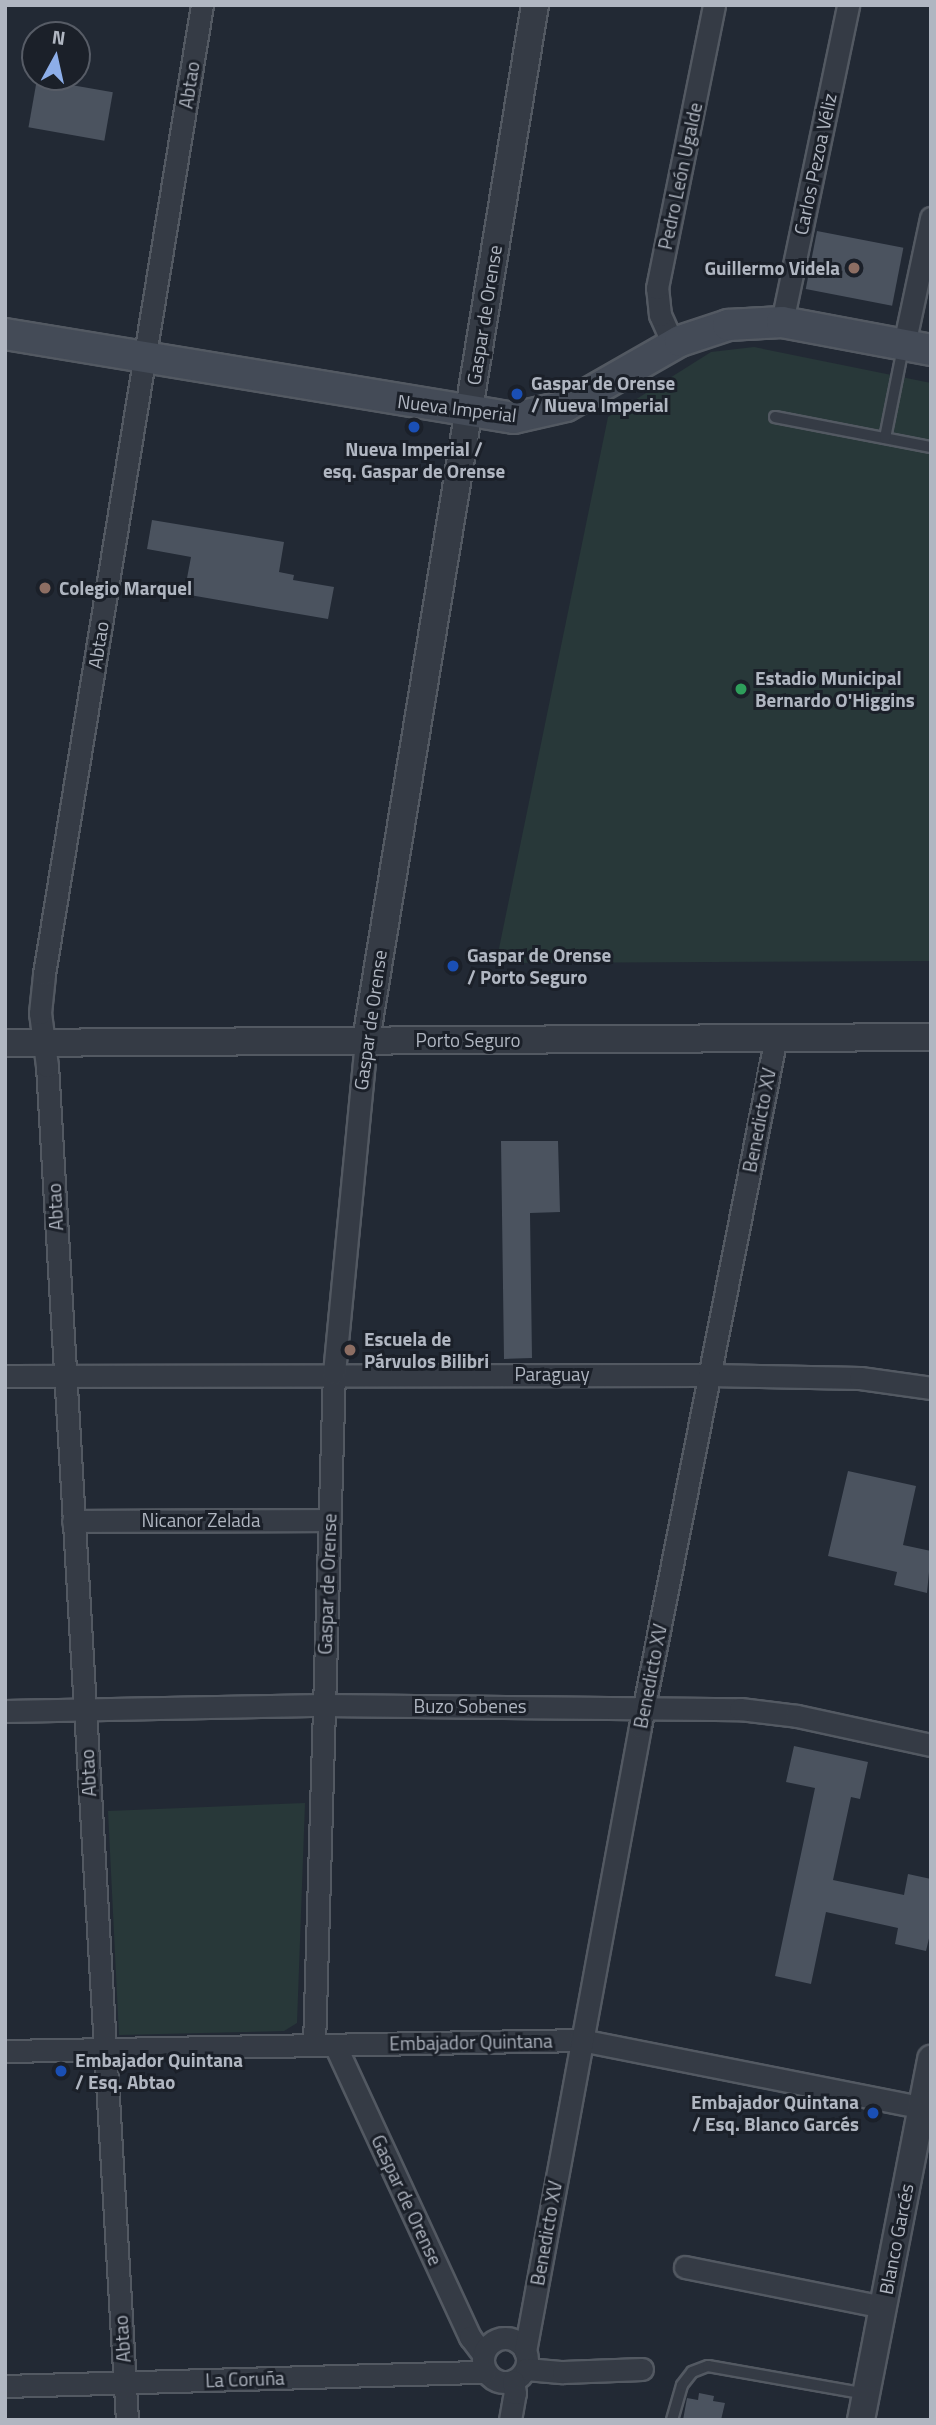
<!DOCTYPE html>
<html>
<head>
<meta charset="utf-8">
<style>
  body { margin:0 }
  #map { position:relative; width:936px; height:2425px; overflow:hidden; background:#222934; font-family:"Titillium Web",sans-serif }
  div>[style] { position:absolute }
  .green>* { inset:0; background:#283839 }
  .building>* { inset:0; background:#4b535f; transform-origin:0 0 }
  .roads { filter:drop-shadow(2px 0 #535962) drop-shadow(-2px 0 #535962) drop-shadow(0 2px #535962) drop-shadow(0 -2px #535962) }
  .service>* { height:10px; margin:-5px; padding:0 5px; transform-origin:5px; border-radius:5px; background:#353b45 }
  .minor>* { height:21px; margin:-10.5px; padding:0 10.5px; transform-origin:10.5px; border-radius:10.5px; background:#353b45 }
  .minor>.ring { margin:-10.5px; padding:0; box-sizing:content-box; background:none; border:21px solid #353b45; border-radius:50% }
  .tertiary>* { height:26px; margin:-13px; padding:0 13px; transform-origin:13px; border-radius:13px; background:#353b45 }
  .secondary>* { height:30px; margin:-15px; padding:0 15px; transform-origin:15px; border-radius:15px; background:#444b57 }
  .dots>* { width:19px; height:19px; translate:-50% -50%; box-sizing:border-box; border:4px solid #1b2029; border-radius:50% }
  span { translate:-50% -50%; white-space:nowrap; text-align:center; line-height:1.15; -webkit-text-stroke:6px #1b2029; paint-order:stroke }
  .street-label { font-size:19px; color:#b0b6c1 }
  .poi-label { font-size:19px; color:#b0b6c1; font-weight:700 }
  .right { translate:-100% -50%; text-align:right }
  .left { translate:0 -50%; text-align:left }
  .frame { position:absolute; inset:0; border:7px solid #b0b6c1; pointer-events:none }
  .north { position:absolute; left:21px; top:21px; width:70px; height:70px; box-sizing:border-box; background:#1b2029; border:2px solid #575c66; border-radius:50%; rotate:8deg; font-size:19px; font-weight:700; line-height:28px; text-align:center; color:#b0b6c1 }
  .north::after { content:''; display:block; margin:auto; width:24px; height:32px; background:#8daee9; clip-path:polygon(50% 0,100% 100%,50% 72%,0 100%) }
</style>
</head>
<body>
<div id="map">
  <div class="green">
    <div style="clip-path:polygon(754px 347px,931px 383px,931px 961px,496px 963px,608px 417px,711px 352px)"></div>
    <div style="clip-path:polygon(305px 1803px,297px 2023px,284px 2031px,119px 2035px,108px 1811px)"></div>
  </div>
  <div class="building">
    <div style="left:37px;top:79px;width:77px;height:49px;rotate:10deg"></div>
    <div style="left:817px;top:231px;width:88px;height:59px;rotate:11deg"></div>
    <div style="clip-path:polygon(152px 520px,284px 542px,279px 572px,294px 575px,293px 580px,334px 587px,328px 619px,184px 594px,191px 557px,147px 549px)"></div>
    <div style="clip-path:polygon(501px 1141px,558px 1141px,560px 1212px,530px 1213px,532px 1358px,504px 1359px)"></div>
    <div style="clip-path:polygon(848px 1471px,916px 1486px,903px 1545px,931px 1551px,927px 1593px,894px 1585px,897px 1572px,828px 1556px)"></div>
    <div style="clip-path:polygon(794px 1746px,868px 1762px,860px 1799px,851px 1797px,833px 1880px,904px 1895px,908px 1874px,931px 1879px,931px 1930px,926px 1951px,895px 1944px,898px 1928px,826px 1912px,811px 1984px,775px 1976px,815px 1788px,786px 1782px)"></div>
    <div style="clip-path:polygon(699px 2393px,714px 2396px,713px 2401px,725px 2403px,721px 2420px,683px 2420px,687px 2398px,698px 2400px)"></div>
  </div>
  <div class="roads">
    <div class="service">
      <div style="left:775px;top:417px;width:159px;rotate:10.9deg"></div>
      <div style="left:885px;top:438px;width:92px;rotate:-78.7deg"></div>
      <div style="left:672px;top:2420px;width:36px;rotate:-74deg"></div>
      <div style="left:682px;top:2385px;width:16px;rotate:-52deg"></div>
      <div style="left:692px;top:2372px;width:17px;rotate:-21deg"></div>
      <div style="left:708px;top:2366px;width:161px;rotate:10deg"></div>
    </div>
    <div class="minor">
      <div style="left:782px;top:322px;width:324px;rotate:-78.2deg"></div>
      <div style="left:673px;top:344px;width:32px;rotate:-114deg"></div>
      <div style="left:660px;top:315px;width:27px;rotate:-96deg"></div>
      <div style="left:657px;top:288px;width:289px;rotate:-78.6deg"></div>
      <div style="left:904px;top:345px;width:130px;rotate:-78deg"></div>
      <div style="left:5px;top:1376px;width:704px;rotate:-0.08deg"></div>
      <div style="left:709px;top:1375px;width:151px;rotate:1.1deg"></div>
      <div style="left:860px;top:1378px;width:72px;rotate:8deg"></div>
      <div style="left:73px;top:1521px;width:256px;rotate:-0.2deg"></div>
      <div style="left:5px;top:1711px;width:319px;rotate:-1.1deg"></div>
      <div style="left:324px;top:1705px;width:416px;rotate:0.6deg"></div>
      <div style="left:740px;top:1709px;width:57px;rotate:7deg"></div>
      <div style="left:797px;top:1716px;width:137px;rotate:12.2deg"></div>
      <div style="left:314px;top:2045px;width:672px;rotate:-88.3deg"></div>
      <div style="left:334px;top:1373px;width:335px;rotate:-84.5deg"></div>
      <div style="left:335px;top:2045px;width:322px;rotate:65.2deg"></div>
      <div style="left:470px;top:2337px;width:21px;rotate:53deg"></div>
      <div style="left:5px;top:2051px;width:576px;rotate:-1.09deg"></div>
      <div style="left:581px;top:2040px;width:357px;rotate:11.2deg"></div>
      <div style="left:685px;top:2267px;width:202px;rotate:11.4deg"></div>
      <div class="ring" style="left:483px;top:2338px;width:23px;height:23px"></div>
      <div style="left:525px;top:2351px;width:635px;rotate:-79.56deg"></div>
      <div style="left:640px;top:1727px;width:703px;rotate:-78.85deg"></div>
      <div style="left:526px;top:2369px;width:37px;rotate:5deg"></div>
      <div style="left:563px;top:2372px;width:79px;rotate:-2.2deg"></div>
      <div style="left:5px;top:2386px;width:480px;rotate:-1.7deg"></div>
      <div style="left:127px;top:2420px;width:1356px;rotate:-93.38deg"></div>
      <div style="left:47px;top:1066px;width:53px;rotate:-97.5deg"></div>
      <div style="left:40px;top:1013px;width:39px;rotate:-84deg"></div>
      <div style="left:44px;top:974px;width:982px;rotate:-80.74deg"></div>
      <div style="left:510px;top:2420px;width:27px;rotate:-80deg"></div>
      <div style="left:515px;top:2393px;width:12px;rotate:-99deg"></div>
    </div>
    <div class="tertiary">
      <div style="left:366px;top:1040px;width:1049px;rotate:-80.73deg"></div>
      <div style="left:5px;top:1043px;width:926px;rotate:-0.37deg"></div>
      <div style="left:861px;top:2420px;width:368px;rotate:-79deg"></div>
    </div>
    <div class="secondary">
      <div style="left:5px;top:334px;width:516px;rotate:9.37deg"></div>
      <div style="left:514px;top:418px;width:53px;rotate:-13deg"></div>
      <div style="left:566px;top:406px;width:131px;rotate:-29.7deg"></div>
      <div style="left:680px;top:341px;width:51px;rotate:-18.4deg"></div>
      <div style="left:728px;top:325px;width:54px;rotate:-3.2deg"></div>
      <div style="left:782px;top:322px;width:152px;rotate:10.6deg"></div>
    </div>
  </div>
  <div class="dots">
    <div style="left:854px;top:268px;background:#8d6e63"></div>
    <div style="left:517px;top:394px;background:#1a4fb4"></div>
    <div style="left:414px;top:427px;background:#1a4fb4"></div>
    <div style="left:45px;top:588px;background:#8d6e63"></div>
    <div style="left:741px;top:689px;background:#2e9e5b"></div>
    <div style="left:453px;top:966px;background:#1a4fb4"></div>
    <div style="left:350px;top:1350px;background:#8d6e63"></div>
    <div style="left:61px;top:2071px;background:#1a4fb4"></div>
    <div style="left:873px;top:2113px;background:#1a4fb4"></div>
  </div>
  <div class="street-label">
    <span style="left:189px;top:85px;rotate:-81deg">Abtao</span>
    <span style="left:815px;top:164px;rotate:-78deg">Carlos Pezoa Véliz</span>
    <span style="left:680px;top:176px;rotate:-78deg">Pedro León Ugalde</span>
    <span style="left:484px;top:315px;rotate:-81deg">Gaspar de Orense</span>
    <span style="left:457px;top:408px;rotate:7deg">Nueva Imperial</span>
    <span style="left:98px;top:645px;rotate:-81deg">Abtao</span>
    <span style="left:370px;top:1020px;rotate:-82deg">Gaspar de Orense</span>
    <span style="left:468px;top:1040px">Porto Seguro</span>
    <span style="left:759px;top:1120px;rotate:-79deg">Benedicto XV</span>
    <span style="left:55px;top:1207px;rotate:-93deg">Abtao</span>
    <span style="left:552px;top:1374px">Paraguay</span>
    <span style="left:201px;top:1520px">Nicanor Zelada</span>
    <span style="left:327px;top:1584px;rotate:-88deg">Gaspar de Orense</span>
    <span style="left:650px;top:1676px;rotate:-79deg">Benedicto XV</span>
    <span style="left:470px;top:1706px">Buzo Sobenes</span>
    <span style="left:88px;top:1773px;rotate:-93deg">Abtao</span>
    <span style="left:471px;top:2042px;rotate:-1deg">Embajador Quintana</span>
    <span style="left:407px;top:2200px;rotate:65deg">Gaspar de Orense</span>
    <span style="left:546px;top:2233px;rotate:-80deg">Benedicto XV</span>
    <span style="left:896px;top:2239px;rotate:-79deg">Blanco Garcés</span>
    <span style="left:122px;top:2339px;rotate:-94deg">Abtao</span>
    <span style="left:245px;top:2379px;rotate:-2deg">La Coruña</span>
  </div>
  <div class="poi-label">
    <span class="right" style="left:840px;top:268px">Guillermo Videla</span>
    <span class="left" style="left:531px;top:394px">Gaspar de Orense<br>/ Nueva Imperial</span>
    <span style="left:414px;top:460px">Nueva Imperial /<br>esq. Gaspar de Orense</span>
    <span class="left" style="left:59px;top:588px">Colegio Marquel</span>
    <span class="left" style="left:755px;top:689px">Estadio Municipal<br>Bernardo O'Higgins</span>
    <span class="left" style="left:467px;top:966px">Gaspar de Orense<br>/ Porto Seguro</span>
    <span class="left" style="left:364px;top:1350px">Escuela de<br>Párvulos Bilibri</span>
    <span class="left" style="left:75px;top:2071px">Embajador Quintana<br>/ Esq. Abtao</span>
    <span class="right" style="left:859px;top:2113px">Embajador Quintana<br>/ Esq. Blanco Garcés</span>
  </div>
  <div class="frame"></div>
  <div class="north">N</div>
</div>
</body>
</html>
